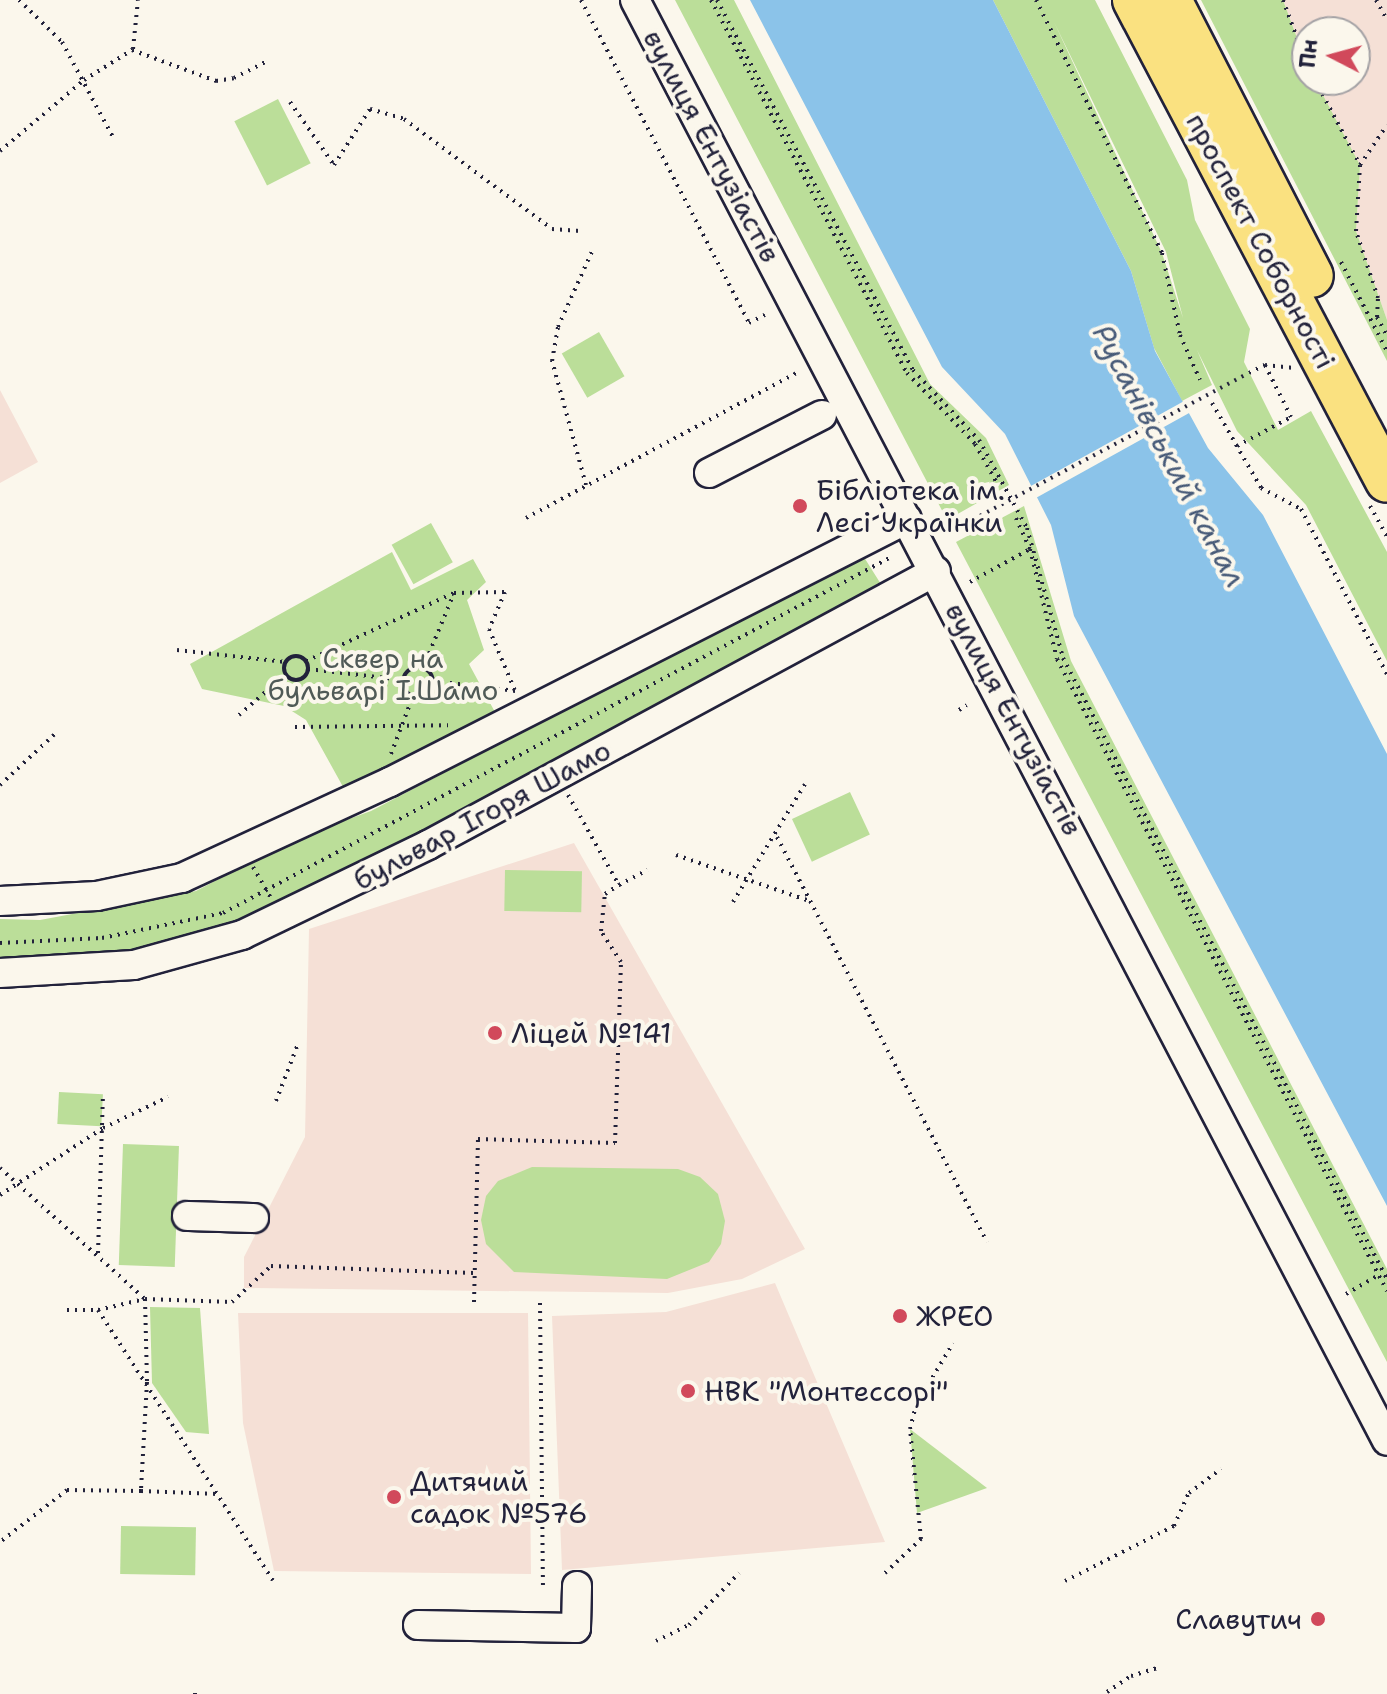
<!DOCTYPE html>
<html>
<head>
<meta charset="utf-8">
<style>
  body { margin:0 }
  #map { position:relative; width:1387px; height:1694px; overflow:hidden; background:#fbf7ec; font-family:"Shantell Sans",sans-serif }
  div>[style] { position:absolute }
  .built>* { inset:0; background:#f5e0d6 }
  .green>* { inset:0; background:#bbde99; transform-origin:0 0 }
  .water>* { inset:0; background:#8bc3e9 }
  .pier>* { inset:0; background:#fbf7ec; transform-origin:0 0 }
  .path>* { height:4px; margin-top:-2px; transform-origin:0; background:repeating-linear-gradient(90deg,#22223b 0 2px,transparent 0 8px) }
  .path>.ring { margin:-2px; padding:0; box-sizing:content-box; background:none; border:4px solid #22223b; border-radius:50% }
  .roads { filter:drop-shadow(2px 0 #22223b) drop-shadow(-2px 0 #22223b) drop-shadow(0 2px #22223b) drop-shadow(0 -2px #22223b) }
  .minor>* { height:28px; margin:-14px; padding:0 14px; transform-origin:14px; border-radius:14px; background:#fbf7ec }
  .highway>* { height:42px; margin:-21px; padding:0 21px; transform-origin:21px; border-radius:21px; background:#fae180 }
  .path-bridge>* { height:4px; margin-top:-2px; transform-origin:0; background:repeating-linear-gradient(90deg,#22223b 0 2px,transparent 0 8px) }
  .dots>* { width:22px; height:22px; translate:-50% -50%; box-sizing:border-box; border:4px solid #fbf7ec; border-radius:50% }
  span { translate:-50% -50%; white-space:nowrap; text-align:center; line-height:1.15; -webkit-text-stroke:8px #fbf7ec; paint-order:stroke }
  .street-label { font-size:28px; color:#22223b }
  .poi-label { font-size:28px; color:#22223b }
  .left { translate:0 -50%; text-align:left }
  .right { translate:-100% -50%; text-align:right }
  .park-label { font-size:28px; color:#505a57 }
  .water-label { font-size:30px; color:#475a78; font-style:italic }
  .north { position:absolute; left:1291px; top:16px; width:80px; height:80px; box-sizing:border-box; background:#fbf7ec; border:2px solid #a4a2a5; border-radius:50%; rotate:276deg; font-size:22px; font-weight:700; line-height:32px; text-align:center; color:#22223b }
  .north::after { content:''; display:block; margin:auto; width:28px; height:36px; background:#d1495b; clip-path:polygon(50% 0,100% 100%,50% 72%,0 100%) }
</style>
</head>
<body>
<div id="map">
  <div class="built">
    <div style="clip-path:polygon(1283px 0,1387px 0,1387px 320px,1356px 231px,1360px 165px,1315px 80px,1355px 80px,1355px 32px,1307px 32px,1307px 65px)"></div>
    <div style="clip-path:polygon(0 390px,38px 462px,0 483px)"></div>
    <div style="clip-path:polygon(574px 843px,805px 1249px,742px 1279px,668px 1293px,244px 1288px,244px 1257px,305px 1137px,309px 929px)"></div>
    <div style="clip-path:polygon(775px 1283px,885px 1542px,562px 1570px,552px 1316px,666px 1312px)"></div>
    <div style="clip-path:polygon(238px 1313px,528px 1313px,531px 1574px,274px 1571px,243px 1423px)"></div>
  </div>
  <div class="green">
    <div style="clip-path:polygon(675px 0,734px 0,930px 384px,986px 438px,1009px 485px,947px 520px)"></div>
    <div style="clip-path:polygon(evenodd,993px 0,1095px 0,1187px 180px,1195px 220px,1250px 329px,1244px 362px,1278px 430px,1311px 411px,1387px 552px,1387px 661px,1306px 505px,1237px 431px,1197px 350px,1212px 385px,1182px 401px,1154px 348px,1131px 271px,993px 0,1054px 22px,1166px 252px,1183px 318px,1162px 253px,1054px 22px)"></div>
    <div style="clip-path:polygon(1201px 0,1283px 0,1307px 65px,1307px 80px,1315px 80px,1360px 165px,1356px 231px,1387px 320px,1387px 361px)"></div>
    <div style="left:278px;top:99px;width:72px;height:49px;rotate:63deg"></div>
    <div style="left:599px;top:332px;width:51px;height:43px;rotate:60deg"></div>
    <div style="clip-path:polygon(1024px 506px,1071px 661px,1387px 1269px,1387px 1362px,956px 542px)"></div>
    <div style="left:431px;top:523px;width:45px;height:45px;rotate:61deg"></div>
    <div style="clip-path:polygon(392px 552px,411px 590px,473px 559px,486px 582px,467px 600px,484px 650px,469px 664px,496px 714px,347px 794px,306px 720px,284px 706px,202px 689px,190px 664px)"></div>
    <div style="clip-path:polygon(862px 554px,884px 589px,315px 891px,237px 926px,134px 954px,0 961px,0 919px,40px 920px,196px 891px,299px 837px,371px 811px)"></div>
    <div style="left:850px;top:792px;width:47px;height:64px;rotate:65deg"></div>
    <div style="left:505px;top:870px;width:77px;height:41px;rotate:1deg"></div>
    <div style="left:59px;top:1092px;width:44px;height:32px;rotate:3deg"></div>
    <div style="left:123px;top:1144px;width:56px;height:121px;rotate:2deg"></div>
    <div style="clip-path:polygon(532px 1167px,678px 1169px,700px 1177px,718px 1194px,725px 1221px,721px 1244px,709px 1262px,667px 1279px,514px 1272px,486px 1244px,481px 1220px,486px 1196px,498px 1181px)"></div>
    <div style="clip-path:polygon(150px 1307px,200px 1308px,209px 1434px,186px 1432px,152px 1383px)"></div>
    <div style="clip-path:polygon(910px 1429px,987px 1488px,917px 1513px)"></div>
    <div style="left:121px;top:1526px;width:75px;height:48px;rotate:1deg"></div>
  </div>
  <div class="water">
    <div style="clip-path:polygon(750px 0,993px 0,1131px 271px,1155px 351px,1208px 448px,1263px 515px,1387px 754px,1387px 1206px,1074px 616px,1051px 525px,1005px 434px,942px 367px)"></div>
  </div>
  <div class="pier">
    <div style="left:1186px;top:400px;width:13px;height:182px;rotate:61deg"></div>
  </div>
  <div class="path">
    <div style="left:19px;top:0;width:60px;rotate:44.3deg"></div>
    <div style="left:62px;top:42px;width:108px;rotate:61.8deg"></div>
    <div style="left:581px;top:0;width:364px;rotate:62.5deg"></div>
    <div style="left:749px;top:323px;width:18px;rotate:-27deg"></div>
    <div style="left:711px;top:0;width:421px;rotate:62.3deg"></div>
    <div style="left:907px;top:373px;width:98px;rotate:46.2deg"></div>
    <div style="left:975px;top:444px;width:47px;rotate:60.7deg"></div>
    <div style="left:717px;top:0;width:419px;rotate:62.1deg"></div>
    <div style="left:913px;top:370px;width:96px;rotate:46.7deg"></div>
    <div style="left:979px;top:440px;width:100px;rotate:61.4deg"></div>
    <div style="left:1027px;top:528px;width:135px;rotate:74.5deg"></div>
    <div style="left:1063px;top:658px;width:700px;rotate:62.45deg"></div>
    <div style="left:1036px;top:0;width:283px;rotate:63.5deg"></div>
    <div style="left:1162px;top:253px;width:84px;rotate:77.6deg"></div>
    <div style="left:1180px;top:335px;width:49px;rotate:66deg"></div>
    <div style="left:1283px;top:0;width:69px;rotate:69.7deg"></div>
    <div style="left:1376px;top:0;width:23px;rotate:61deg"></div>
    <div style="left:133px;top:49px;width:49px;rotate:-84.2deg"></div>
    <div style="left:1315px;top:80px;width:96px;rotate:62.1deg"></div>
    <div style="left:290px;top:102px;width:77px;rotate:55.1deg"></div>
    <div style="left:334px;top:165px;width:67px;rotate:-57.3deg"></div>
    <div style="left:370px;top:109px;width:35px;rotate:16deg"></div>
    <div style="left:404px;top:119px;width:184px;rotate:36.6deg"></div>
    <div style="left:552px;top:229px;width:32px;rotate:4deg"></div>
    <div style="left:0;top:151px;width:110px;rotate:-40.2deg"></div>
    <div style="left:84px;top:80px;width:57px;rotate:-32deg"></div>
    <div style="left:132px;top:50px;width:90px;rotate:20.3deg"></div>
    <div style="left:216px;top:81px;width:18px;rotate:-9deg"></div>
    <div style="left:234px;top:78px;width:36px;rotate:-27deg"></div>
    <div style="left:1341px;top:262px;width:100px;rotate:62.7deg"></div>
    <div style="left:1377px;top:317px;width:19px;rotate:-87deg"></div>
    <div style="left:1378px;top:298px;width:71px;rotate:-108.2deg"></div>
    <div style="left:1356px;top:231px;width:66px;rotate:-86.5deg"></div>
    <div style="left:1360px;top:165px;width:48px;rotate:-56deg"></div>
    <div style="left:1377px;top:317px;width:21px;rotate:62deg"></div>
    <div style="left:1249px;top:373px;width:18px;rotate:-27deg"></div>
    <div style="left:1265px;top:365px;width:27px;rotate:6deg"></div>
    <div style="left:1212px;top:403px;width:98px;rotate:60deg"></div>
    <div style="left:1261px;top:488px;width:45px;rotate:27.7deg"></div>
    <div style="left:1301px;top:509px;width:186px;rotate:62.5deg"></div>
    <div style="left:1237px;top:446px;width:61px;rotate:-28.2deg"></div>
    <div style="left:1291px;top:417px;width:58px;rotate:-116.6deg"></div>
    <div style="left:586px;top:485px;width:129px;rotate:-105.3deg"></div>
    <div style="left:552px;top:361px;width:35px;rotate:-80deg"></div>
    <div style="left:558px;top:327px;width:85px;rotate:-65.8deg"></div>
    <div style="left:1370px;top:506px;width:35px;rotate:61deg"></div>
    <div style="left:526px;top:518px;width:309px;rotate:-28.2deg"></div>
    <div style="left:1016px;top:518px;width:34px;rotate:66deg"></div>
    <div style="left:1030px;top:549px;width:113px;rotate:76.2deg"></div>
    <div style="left:1057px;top:659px;width:713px;rotate:62.43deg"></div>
    <div style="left:946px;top:533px;width:14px;rotate:-25deg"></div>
    <div style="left:970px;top:582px;width:68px;rotate:-28.8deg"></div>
    <div style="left:177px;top:650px;width:109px;rotate:6.3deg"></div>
    <div class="ring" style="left:284px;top:656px;width:20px;height:20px"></div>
    <div style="left:306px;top:661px;width:163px;rotate:-24.7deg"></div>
    <div style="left:454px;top:593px;width:51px;rotate:-1.1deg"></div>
    <div style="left:505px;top:592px;width:40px;rotate:113.4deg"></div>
    <div style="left:489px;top:629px;width:67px;rotate:67.2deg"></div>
    <div class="ring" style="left:403px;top:667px;width:26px;height:26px"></div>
    <div style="left:423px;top:668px;width:81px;rotate:-67.5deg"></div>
    <div style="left:308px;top:669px;width:96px;rotate:6.6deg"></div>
    <div style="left:434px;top:681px;width:82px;rotate:7deg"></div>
    <div style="left:959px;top:710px;width:9px;rotate:-32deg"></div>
    <div style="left:239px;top:715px;width:62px;rotate:-41.1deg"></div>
    <div style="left:295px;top:727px;width:153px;rotate:-0.7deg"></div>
    <div style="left:391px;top:754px;width:62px;rotate:-69.2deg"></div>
    <div style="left:0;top:785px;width:78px;rotate:-42.9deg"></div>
    <div style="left:568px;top:795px;width:103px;rotate:60.5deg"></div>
    <div style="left:619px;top:885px;width:32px;rotate:-28deg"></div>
    <div style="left:777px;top:837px;width:456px;rotate:62.6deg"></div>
    <div style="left:676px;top:855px;width:139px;rotate:19deg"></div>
    <div style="left:253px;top:867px;width:36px;rotate:60deg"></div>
    <div style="left:733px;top:902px;width:138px;rotate:-58.6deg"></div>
    <div style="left:0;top:943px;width:102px;rotate:-2.8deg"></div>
    <div style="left:102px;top:938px;width:124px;rotate:-11.7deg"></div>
    <div style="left:223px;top:913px;width:757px;rotate:-28.05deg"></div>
    <div style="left:276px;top:1101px;width:61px;rotate:-68.9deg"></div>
    <div style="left:0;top:1168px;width:195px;rotate:42.1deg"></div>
    <div style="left:145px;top:1299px;width:83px;rotate:88.6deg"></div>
    <div style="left:147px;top:1382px;width:109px;rotate:93.2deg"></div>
    <div style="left:141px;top:1491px;width:74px;rotate:-179.2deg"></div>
    <div style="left:67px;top:1490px;width:85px;rotate:142.2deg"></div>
    <div style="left:0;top:1195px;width:123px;rotate:-33deg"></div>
    <div style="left:103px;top:1128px;width:72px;rotate:-25.5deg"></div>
    <div style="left:98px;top:1253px;width:159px;rotate:-88.2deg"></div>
    <div style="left:1346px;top:1294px;width:38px;rotate:-30deg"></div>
    <div style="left:474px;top:1302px;width:163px;rotate:-88.6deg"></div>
    <div style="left:478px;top:1139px;width:137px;rotate:1.7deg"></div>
    <div style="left:615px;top:1143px;width:181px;rotate:-88.1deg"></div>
    <div style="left:621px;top:962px;width:37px;rotate:-123deg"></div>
    <div style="left:601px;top:931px;width:37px;rotate:-84deg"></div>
    <div style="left:605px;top:894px;width:17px;rotate:-33deg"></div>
    <div style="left:540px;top:1303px;width:286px;rotate:89.4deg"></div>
    <div style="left:67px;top:1310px;width:31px"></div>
    <div style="left:98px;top:1310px;width:48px;rotate:-13.2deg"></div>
    <div style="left:145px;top:1299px;width:87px;rotate:2deg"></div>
    <div style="left:232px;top:1302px;width:53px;rotate:-42.7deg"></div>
    <div style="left:271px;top:1266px;width:203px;rotate:2deg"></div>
    <div style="left:98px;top:1310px;width:322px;rotate:57.1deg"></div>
    <div style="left:141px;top:1491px;width:77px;rotate:2.2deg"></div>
    <div style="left:885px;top:1573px;width:50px;rotate:-43.4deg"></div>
    <div style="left:921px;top:1539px;width:111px;rotate:-95.7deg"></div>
    <div style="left:910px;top:1429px;width:25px;rotate:-76deg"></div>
    <div style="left:916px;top:1405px;width:72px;rotate:-59.2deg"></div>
    <div style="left:1065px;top:1581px;width:122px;rotate:-26.8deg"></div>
    <div style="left:1174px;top:1526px;width:36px;rotate:-66deg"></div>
    <div style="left:1189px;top:1493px;width:40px;rotate:-37deg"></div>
    <div style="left:656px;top:1641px;width:37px;rotate:-26deg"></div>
    <div style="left:689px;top:1625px;width:72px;rotate:-46.1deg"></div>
    <div style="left:1107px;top:1692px;width:29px;rotate:-34deg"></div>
    <div style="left:1131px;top:1676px;width:30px;rotate:-17deg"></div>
    <div style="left:195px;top:1693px;width:1px;rotate:90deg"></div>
  </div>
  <div class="roads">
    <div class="minor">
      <div style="left:635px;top:0;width:1625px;rotate:62.44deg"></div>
      <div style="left:709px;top:473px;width:127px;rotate:-27.2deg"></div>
      <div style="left:0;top:901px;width:97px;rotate:-3deg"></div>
      <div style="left:97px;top:896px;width:87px;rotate:-12deg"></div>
      <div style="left:182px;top:878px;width:229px;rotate:-24.8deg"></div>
      <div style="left:390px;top:782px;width:580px;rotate:-26.96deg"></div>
      <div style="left:0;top:973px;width:134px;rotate:-3.4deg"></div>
      <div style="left:134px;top:965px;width:112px;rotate:-15.5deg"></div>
      <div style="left:242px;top:935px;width:207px;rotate:-25.8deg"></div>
      <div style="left:428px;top:845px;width:577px;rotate:-28.34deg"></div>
      <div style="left:187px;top:1216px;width:67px;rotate:1.7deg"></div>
      <div style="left:418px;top:1625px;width:158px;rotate:1.1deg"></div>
      <div style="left:576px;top:1628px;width:42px;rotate:-88.6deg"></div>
    </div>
    <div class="highway">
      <div style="left:1134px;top:0;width:543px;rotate:62.26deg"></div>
      <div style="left:1170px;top:0;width:310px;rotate:62.8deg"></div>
    </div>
  </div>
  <div class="path-bridge">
    <div style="left:959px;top:527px;width:328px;rotate:-28deg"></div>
  </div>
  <div class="dots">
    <div style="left:800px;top:506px;background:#d1495b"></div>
    <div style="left:495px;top:1033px;background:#d1495b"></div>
    <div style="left:900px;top:1316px;background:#d1495b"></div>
    <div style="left:688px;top:1391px;background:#d1495b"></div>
    <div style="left:394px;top:1497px;background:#d1495b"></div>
    <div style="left:1318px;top:1619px;background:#d1495b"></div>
  </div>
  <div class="street-label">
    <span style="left:712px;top:146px;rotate:62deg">вулиця Ентузіастів</span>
    <span style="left:1261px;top:241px;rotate:62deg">проспект Соборності</span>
    <span style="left:1014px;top:719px;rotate:62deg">вулиця Ентузіастів</span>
    <span style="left:482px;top:815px;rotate:-28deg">бульвар Ігоря Шамо</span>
  </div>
  <div class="poi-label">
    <span class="left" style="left:816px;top:506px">Бібліотека ім.<br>Лесі Українки</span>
    <span class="left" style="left:511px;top:1033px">Ліцей №141</span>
    <span class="left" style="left:916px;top:1316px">ЖРЕО</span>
    <span class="left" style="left:704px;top:1391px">НВК "Монтессорі"</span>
    <span class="left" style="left:410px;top:1497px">Дитячий<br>садок №576</span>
    <span class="right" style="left:1302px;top:1619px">Славутич</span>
  </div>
  <div class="park-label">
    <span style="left:383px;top:674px">Сквер на<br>бульварі І.Шамо</span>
  </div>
  <div class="water-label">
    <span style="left:1169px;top:456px;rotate:62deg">Русанівський канал</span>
  </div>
  <div class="north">Пн</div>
</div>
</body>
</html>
